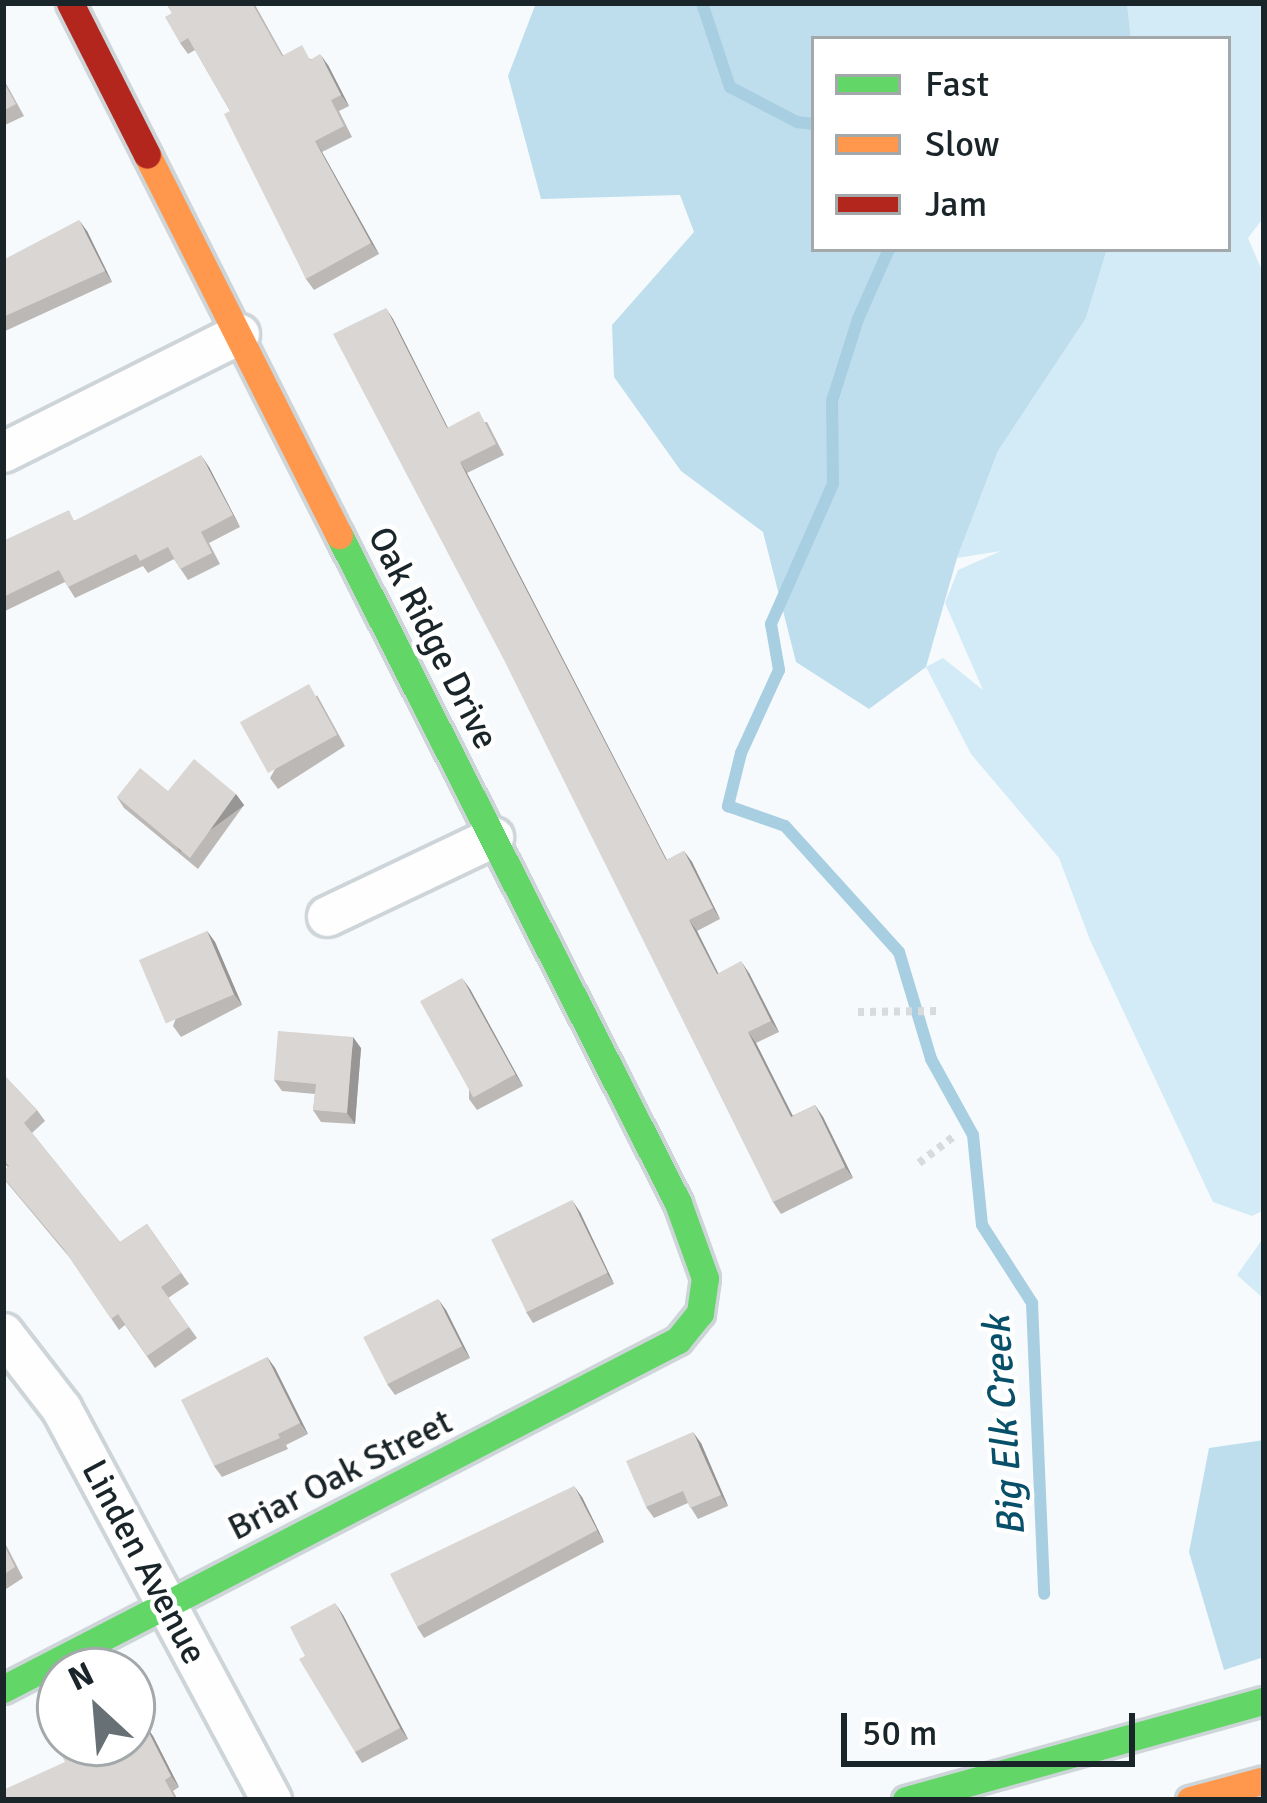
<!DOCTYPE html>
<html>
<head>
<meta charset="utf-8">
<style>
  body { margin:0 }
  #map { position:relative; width:1267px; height:1803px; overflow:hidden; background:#f7fafc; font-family:Signika,sans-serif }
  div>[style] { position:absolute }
  .green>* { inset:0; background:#d2ebf6 }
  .forest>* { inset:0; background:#bfdeed }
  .stream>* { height:12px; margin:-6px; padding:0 6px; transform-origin:6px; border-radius:6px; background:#a8cee1 }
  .path>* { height:8px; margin-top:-4px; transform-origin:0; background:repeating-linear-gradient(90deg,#d8dadc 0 6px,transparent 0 12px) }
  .roads { filter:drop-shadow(3px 0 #ced5d9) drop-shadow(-3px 0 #ced5d9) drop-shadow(0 3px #ced5d9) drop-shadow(0 -3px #ced5d9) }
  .street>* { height:39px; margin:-19.5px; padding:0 19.5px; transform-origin:19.5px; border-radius:19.5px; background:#fefeff }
  .fast>* { height:27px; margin:-13.5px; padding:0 13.5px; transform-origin:13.5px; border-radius:13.5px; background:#63d668 }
  .slow>* { height:27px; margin:-13.5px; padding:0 13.5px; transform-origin:13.5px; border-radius:13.5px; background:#ff974d }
  .jam>* { height:27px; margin:-13.5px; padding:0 13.5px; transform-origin:13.5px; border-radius:13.5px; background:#b3261e }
  .wall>* { inset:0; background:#bbb8b6 }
  .shaded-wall>* { inset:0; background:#989694; transform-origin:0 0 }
  .building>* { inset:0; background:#d9d6d4; transform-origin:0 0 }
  span { translate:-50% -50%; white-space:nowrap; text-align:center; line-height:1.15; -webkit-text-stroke:9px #fff; paint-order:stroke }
  .street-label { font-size:36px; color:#1a252a }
  .water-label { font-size:39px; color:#08506a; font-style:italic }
  .frame { position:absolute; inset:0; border:6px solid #1a252a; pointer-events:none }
  .legend { position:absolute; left:811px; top:36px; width:420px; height:216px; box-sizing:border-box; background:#fff; border:3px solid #a3a8aa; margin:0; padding:15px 21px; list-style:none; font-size:36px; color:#1a252a }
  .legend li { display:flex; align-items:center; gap:24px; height:60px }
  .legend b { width:60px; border:3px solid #a3a8aa }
  .north { position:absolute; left:36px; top:1647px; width:120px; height:120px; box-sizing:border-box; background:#fff; border:3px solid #a3a8aa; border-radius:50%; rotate:334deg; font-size:33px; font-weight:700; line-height:48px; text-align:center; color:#1a252a }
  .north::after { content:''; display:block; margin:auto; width:42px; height:54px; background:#677074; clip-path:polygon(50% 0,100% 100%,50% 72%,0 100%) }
  .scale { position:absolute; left:841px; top:1713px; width:294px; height:54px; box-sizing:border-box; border:6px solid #1a252a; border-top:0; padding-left:15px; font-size:36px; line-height:42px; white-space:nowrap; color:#1a252a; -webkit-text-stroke:9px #fff; paint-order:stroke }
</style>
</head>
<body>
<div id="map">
  <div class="green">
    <div style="clip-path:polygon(1127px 3px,1264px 3px,1264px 217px,1248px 238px,1264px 275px,1264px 1210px,1252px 1216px,1213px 1202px,1090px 940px,1059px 858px,971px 754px,926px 667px,943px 658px,983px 690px,945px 603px,958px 570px,1001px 551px,957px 558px,998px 451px,1086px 318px,1107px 249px,1228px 249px,1228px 39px,1131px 39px)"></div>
    <div style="clip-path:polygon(1264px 1237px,1264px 1299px,1237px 1275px)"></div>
  </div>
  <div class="forest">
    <div style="clip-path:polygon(536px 3px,1127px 3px,1131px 39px,814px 39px,814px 249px,1107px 249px,1086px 318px,998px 451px,957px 558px,926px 667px,869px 709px,796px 662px,763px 532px,681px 471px,614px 377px,612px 325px,694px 232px,680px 195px,541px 199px,508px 76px)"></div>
    <div style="clip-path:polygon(1264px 1440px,1264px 1657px,1224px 1670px,1189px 1552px,1209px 1448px)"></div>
  </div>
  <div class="stream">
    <div style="left:702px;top:3px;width:89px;rotate:71.6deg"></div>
    <div style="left:730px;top:87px;width:76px;rotate:27.6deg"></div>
    <div style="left:797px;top:122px;width:17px;rotate:7deg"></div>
    <div style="left:889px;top:249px;width:77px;rotate:113.9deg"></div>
    <div style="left:858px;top:319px;width:86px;rotate:107.6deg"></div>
    <div style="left:832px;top:401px;width:83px;rotate:89.3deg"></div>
    <div style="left:833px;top:484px;width:153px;rotate:113.9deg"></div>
    <div style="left:771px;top:624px;width:47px;rotate:80.1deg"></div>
    <div style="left:779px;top:670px;width:91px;rotate:114.6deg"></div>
    <div style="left:741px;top:753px;width:55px;rotate:103.8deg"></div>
    <div style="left:728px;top:806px;width:60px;rotate:19.3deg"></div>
    <div style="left:785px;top:826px;width:170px;rotate:47.9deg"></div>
    <div style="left:899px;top:952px;width:112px;rotate:73.3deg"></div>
    <div style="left:931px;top:1059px;width:87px;rotate:61.1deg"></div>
    <div style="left:973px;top:1135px;width:90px;rotate:84.3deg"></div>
    <div style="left:982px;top:1225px;width:93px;rotate:57.3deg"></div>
    <div style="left:1032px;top:1303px;width:291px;rotate:87.6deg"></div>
  </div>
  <div class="path">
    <div style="left:858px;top:1012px;width:82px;rotate:-0.7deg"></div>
    <div style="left:919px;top:1163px;width:43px;rotate:-37.4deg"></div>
  </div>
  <div class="roads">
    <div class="street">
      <div style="left:3px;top:452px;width:264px;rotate:-26.6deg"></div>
      <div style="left:327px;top:916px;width:184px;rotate:-25.4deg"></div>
      <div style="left:3px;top:1333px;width:95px;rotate:52.3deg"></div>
      <div style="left:61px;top:1408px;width:445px;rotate:61.8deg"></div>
    </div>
    <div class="fast">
      <div style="left:3px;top:1689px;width:760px;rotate:-27.34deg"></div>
      <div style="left:678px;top:1340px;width:35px;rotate:-51deg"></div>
      <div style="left:700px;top:1313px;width:35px;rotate:-82deg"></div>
      <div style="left:705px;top:1278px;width:80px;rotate:-109.8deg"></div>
      <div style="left:678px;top:1203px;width:749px;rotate:-116.91deg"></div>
      <div style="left:906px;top:1800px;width:371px;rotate:-15.5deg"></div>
    </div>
    <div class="slow">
      <div style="left:147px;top:155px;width:426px;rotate:63.2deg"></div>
      <div style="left:1190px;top:1800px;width:77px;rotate:-15.1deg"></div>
    </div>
    <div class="jam">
      <div style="left:70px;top:3px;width:170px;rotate:63.1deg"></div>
    </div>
  </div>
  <div class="wall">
    <div style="clip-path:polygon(166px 3px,254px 3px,283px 55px,311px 59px,328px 65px,349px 106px,339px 111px,352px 137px,322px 152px,379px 254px,314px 290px,306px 279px,230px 111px,195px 50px,188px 54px,180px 43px,172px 13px)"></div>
    <div style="clip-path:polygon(3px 78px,24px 116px,3px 126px)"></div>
    <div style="clip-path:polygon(87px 231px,112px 282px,3px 332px,3px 260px)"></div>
    <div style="clip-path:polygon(393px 319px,448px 428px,487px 422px,504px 455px,467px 473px,667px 860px,684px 851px,692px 862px,720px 919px,697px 931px,718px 973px,749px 973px,779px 1032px,756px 1043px,792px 1116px,815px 1105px,823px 1117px,853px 1178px,781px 1214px,773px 1202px)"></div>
    <div style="clip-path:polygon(209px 467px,240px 527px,209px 543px,220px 564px,188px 580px,174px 559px,148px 573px,143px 566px,75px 598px,65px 582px,3px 612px,3px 541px,76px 520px)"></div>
    <div style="clip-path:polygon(317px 695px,345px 746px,278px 789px,270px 778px)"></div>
    <div style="clip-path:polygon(168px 791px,244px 805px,198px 869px,124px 808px,117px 797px)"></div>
    <div style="clip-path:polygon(207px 931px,215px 942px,242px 1005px,181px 1037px,173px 1026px)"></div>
    <div style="clip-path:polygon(470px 989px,523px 1086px,477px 1110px,469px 1099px)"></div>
    <div style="clip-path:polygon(361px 1048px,355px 1124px,321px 1122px,313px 1110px,315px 1094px,282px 1091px,274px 1080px)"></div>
    <div style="clip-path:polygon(3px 1074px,37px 1110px,45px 1121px,32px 1133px,120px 1242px,147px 1224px,189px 1284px,168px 1298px,197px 1338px,155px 1368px,125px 1325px,119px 1330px,70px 1258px,3px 1178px,8px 1167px,3px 1163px)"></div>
    <div style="clip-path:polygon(580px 1212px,614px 1284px,533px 1323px,526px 1312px)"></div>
    <div style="clip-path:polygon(446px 1310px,470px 1358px,395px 1395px,387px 1384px)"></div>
    <div style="clip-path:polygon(267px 1357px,275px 1368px,308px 1434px,286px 1445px,288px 1449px,222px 1477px,214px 1466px)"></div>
    <div style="clip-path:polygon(701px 1443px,728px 1506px,698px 1519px,688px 1503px,654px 1518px,646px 1507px)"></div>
    <div style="clip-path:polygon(582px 1497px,604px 1542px,424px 1638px,417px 1627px)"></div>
    <div style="clip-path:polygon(3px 1539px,23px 1578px,3px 1591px)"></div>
    <div style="clip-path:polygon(343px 1615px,408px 1739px,362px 1763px,355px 1752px)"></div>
    <div style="clip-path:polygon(145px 1725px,153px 1736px,179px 1787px,173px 1791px,178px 1800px,3px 1800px)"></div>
  </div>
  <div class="shaded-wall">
    <div style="clip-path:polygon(320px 54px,328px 65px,349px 106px,341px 95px)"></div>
    <div style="clip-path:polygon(315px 141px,322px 152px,379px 254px,371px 243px)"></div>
    <div style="clip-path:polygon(79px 220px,87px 231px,112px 282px,105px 271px)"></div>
    <div style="clip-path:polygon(386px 308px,393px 319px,454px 440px,447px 428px)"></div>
    <div style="clip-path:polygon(201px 455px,209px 467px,240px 527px,233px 515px)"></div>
    <div style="clip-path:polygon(460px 462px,467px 473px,673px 872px,666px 860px)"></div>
    <div style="left:236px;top:794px;width:14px;height:79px;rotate:54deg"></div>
    <div style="clip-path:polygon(684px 851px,692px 862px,720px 919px,713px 908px)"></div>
    <div style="clip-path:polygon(689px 920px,697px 931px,724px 985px,717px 974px)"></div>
    <div style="clip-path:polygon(207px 931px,215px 942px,242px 1005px,234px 994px)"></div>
    <div style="clip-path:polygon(741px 961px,749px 973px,779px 1032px,771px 1021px)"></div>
    <div style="clip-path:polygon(462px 978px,470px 989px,523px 1086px,515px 1074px)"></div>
    <div style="clip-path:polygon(748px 1032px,756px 1043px,799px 1128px,791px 1117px)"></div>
    <div style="clip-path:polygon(353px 1037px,361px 1048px,355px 1124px,347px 1113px)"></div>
    <div style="clip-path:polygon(815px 1105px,823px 1117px,853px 1178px,845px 1167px)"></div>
    <div style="clip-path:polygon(572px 1200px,580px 1212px,614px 1284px,607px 1273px)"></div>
    <div style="clip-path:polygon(438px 1299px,446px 1310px,470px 1358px,462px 1346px)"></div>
    <div style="clip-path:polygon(267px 1357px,275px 1368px,308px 1434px,300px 1423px)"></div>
    <div style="clip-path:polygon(693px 1432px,701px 1443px,728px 1506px,721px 1495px)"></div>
    <div style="clip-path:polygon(574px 1486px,582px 1497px,604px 1542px,597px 1530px)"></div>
    <div style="clip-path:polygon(335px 1603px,343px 1615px,408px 1739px,400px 1728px)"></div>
    <div style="clip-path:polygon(145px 1725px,153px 1736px,179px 1787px,171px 1776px)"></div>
  </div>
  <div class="building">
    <div style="clip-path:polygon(166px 3px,252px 3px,282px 56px,302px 45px,310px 60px,320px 54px,341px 95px,331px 100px,344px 126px,315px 141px,371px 243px,306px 279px,224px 114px,230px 111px,188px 38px,180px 43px,165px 17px,172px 13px)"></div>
    <div style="clip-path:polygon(3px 81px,16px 104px,3px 111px)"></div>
    <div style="clip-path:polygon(79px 220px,105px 271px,3px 317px,3px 260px)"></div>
    <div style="clip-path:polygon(386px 308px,447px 428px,479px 411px,496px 444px,460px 462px,666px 860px,684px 851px,713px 908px,689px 920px,717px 974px,741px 961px,771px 1021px,748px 1032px,791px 1117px,815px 1105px,845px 1167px,773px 1202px,504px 660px,333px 334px)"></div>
    <div style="clip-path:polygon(201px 455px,233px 515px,201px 532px,212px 553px,180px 569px,168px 547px,140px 561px,136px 554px,68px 587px,59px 570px,3px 597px,3px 541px,69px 510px,74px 521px)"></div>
    <div style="left:309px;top:684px;width:58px;height:79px;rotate:61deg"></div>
    <div style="clip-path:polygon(194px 759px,236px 794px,190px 858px,117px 797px,140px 768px,168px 791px)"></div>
    <div style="left:207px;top:931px;width:69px;height:74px;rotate:67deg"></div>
    <div style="left:462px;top:978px;width:110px;height:48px;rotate:61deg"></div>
    <div style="clip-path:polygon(278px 1031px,353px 1037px,347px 1113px,313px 1110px,316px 1084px,274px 1080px)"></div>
    <div style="clip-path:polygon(3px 1074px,37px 1110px,24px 1123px,120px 1242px,147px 1224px,181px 1273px,161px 1287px,189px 1327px,147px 1356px,118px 1314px,111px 1319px,63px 1248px,3px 1177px,3px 1171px,9px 1166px,3px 1159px)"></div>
    <div style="left:572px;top:1200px;width:81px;height:90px;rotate:64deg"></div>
    <div style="left:438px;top:1299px;width:53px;height:84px;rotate:63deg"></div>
    <div style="clip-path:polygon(267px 1357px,300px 1423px,278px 1434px,280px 1438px,214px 1466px,181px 1400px)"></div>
    <div style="clip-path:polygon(693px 1432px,721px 1495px,690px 1508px,683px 1491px,646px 1507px,626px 1461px)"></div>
    <div style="clip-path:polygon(574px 1486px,597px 1530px,417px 1627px,390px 1574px)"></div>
    <div style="clip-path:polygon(3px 1543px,15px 1567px,3px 1575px)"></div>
    <div style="clip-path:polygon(335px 1603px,400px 1728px,355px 1752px,299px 1659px,305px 1656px,290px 1627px)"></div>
    <div style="clip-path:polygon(132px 1716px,139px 1729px,145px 1725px,171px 1776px,165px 1780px,175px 1799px,3px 1800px,3px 1790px,65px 1762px,58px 1748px,68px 1743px,132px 1743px)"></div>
  </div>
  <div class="street-label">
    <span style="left:433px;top:638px;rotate:63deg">Oak Ridge Drive</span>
    <span style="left:340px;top:1475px;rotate:-27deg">Briar Oak Street</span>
    <span style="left:144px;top:1562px;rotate:62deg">Linden Avenue</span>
  </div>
  <div class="water-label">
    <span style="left:1004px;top:1426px;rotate:-94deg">Big Elk Creek</span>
  </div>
  <div class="frame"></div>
  <ul class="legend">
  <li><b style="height:15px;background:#63d668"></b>Fast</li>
  <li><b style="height:15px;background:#ff974d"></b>Slow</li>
  <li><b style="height:15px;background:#b3261e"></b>Jam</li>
  </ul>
  <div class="north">N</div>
  <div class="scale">50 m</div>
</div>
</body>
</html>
